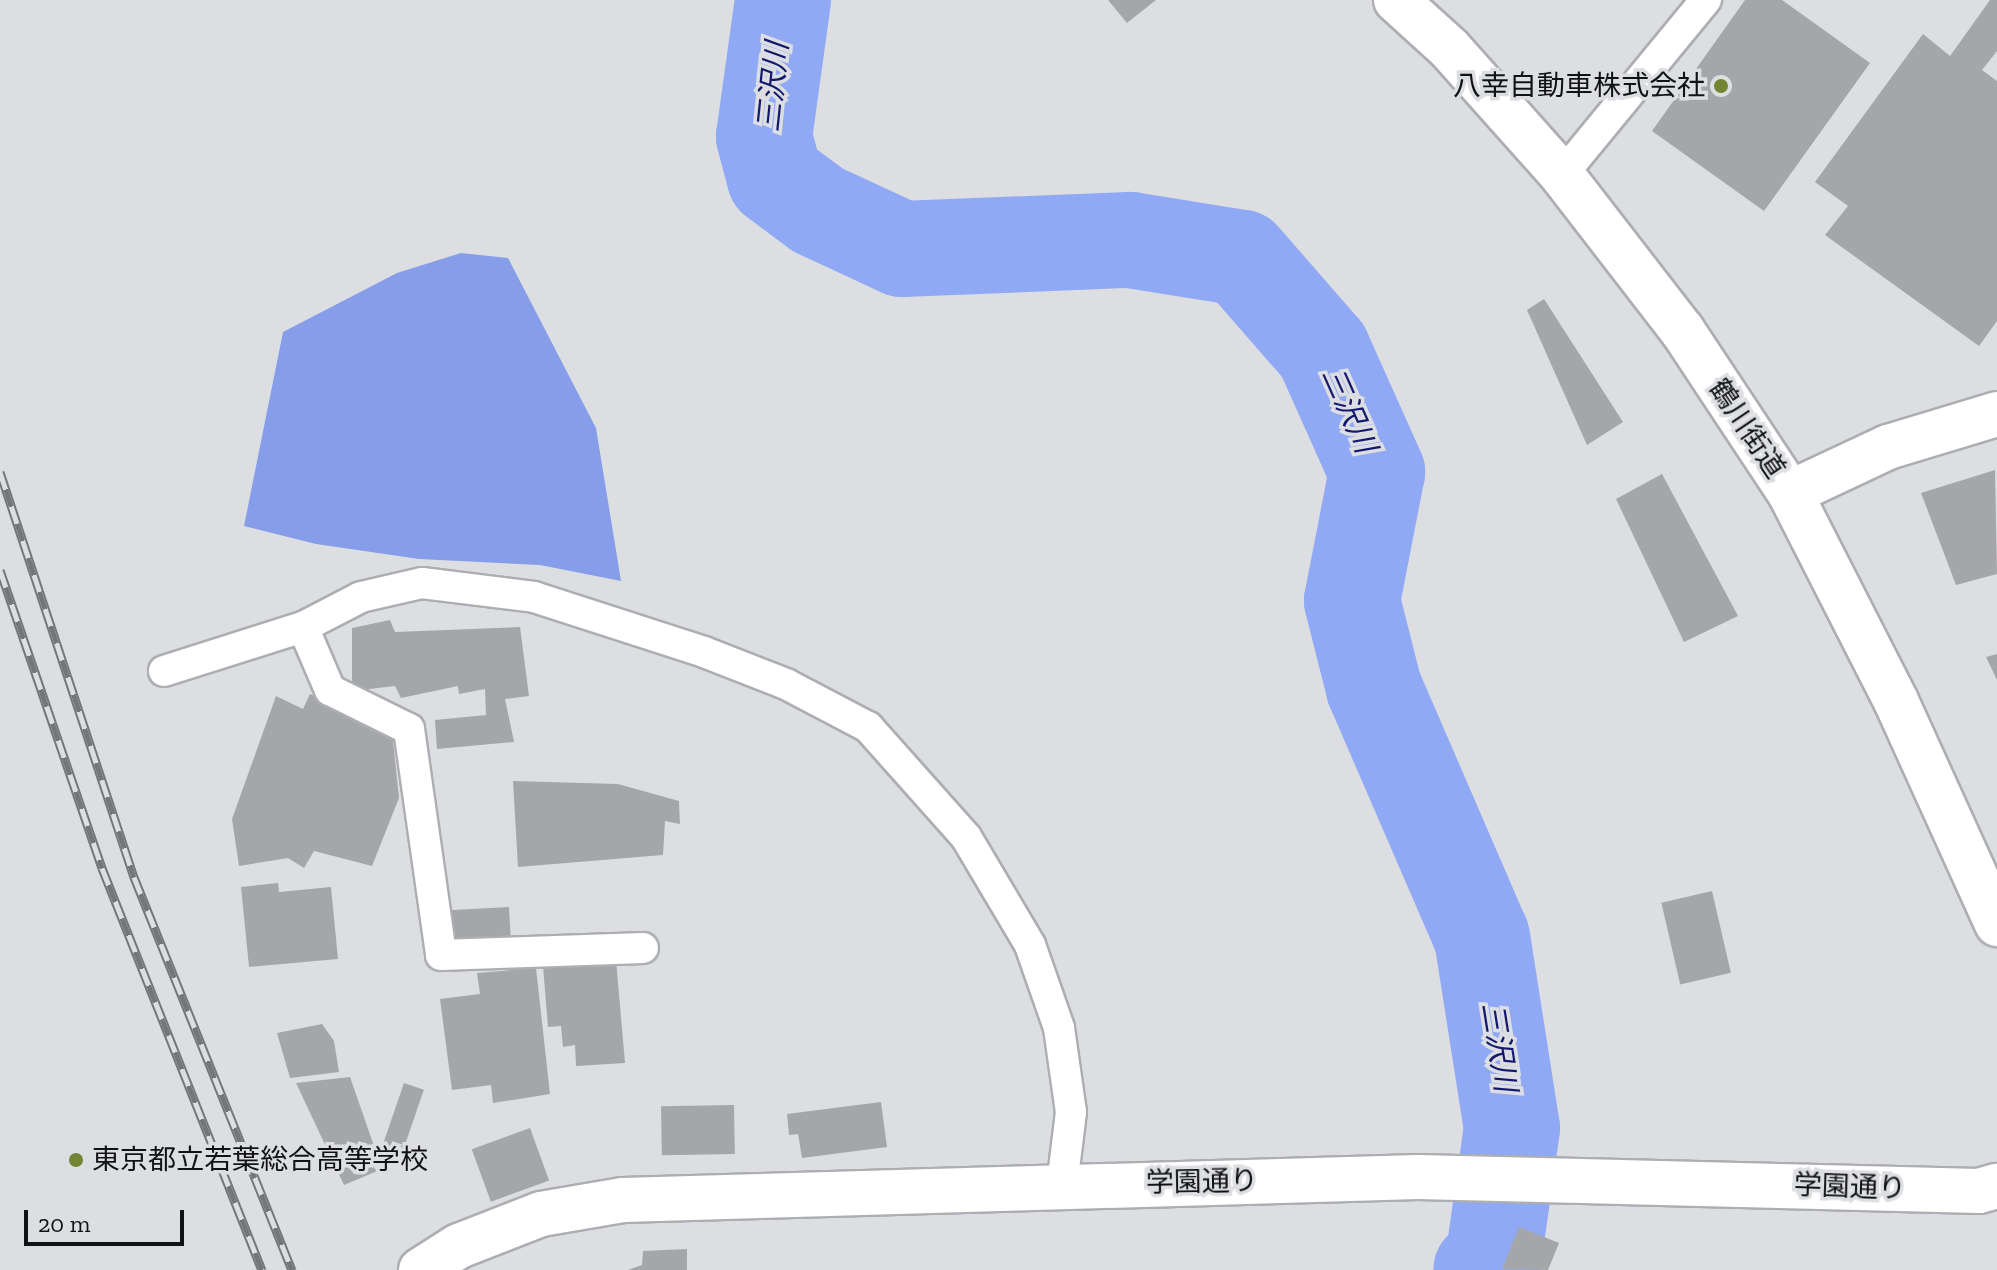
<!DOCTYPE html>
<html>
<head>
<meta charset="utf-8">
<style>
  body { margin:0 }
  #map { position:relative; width:1997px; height:1270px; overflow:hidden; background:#dddee2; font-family:"Zilla Slab","Noto Sans JP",serif }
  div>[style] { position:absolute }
  .forest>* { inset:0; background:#869ee9 }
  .river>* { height:96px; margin:-48px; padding:0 48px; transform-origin:48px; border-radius:48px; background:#90a9f4 }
  .building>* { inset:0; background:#a5a6a9; transform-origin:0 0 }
  .roads { filter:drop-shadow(2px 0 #acaeb1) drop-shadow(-2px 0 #acaeb1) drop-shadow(0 2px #acaeb1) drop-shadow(0 -2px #acaeb1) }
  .lane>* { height:30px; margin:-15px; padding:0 15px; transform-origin:15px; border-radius:15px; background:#fff }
  .street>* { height:44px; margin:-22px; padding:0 22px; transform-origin:22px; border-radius:22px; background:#fff }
  .primary>* { height:44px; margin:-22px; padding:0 22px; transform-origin:22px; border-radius:22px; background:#fff }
  .rail>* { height:9px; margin-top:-4.5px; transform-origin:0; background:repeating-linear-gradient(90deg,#dddee2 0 18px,#757678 0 36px); box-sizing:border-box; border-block:2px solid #757678 }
  .dots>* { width:22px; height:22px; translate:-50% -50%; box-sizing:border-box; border:4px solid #dddee2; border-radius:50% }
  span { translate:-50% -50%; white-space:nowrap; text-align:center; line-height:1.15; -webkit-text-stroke:7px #dddee2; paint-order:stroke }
  .poi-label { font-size:28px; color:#111213 }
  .right { translate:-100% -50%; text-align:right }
  .left { translate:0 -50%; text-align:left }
  .street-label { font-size:28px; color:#111213 }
  .water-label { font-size:30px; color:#12196e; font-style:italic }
  .scale { position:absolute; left:24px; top:1210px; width:160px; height:36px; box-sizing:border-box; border:4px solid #111213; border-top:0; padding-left:10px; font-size:24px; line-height:28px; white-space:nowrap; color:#111213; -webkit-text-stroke:6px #dddee2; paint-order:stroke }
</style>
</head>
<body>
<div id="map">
  <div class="forest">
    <div style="clip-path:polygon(461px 253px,508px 258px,596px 428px,621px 581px,540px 565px,419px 559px,316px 544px,244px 526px,283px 332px,397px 273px)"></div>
  </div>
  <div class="river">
    <div style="left:783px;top:0;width:138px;rotate:97.9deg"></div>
    <div style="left:764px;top:137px;width:42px;rotate:75deg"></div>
    <div style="left:775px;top:178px;width:54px;rotate:36.7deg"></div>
    <div style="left:818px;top:210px;width:93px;rotate:24.9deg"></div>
    <div style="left:902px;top:249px;width:228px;rotate:-2.3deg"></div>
    <div style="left:1130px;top:240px;width:113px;rotate:9.1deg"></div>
    <div style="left:1242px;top:258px;width:123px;rotate:48.9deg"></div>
    <div style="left:1323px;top:351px;width:133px;rotate:65.9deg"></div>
    <div style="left:1377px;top:472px;width:131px;rotate:101deg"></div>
    <div style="left:1352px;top:601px;width:90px;rotate:75.8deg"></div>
    <div style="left:1374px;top:688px;width:271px;rotate:66.6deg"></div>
    <div style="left:1482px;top:937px;width:193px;rotate:81.1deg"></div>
    <div style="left:1512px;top:1128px;width:135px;rotate:98.1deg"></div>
    <div style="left:1493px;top:1262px;width:14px;rotate:146deg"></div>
  </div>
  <div class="building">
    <div style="clip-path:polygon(1108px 0,1156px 0,1127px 23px)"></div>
    <div style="clip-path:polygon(1745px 0,1782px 0,1870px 63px,1764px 211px,1652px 131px)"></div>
    <div style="clip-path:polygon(1990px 0,1997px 0,1997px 51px,1982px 70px,1997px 81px,1997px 321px,1979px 346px,1825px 235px,1848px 206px,1815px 182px,1923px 34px,1950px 56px)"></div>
    <div style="clip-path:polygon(1544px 299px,1623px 422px,1587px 445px,1527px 310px)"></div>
    <div style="clip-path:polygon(1995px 470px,1997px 574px,1956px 585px,1921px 493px)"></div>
    <div style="clip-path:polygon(1662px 474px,1738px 616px,1684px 642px,1616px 499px)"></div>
    <div style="clip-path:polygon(390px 620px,395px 632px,520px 627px,529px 696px,505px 699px,514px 742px,437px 749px,435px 720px,486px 715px,485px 689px,459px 694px,458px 686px,401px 698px,395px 686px,352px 691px,352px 628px)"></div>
    <div style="clip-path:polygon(1997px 654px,1997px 680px,1986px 657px)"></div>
    <div style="clip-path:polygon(310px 694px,392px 731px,399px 798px,372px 866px,314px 851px,304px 868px,288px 858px,239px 866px,232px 819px,276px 696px,303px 709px)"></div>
    <div style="clip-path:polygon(513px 781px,618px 784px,679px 801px,680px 824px,665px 821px,663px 855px,518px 867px)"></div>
    <div style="clip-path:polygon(278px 883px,279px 892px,331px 887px,338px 959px,249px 967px,241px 887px)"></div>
    <div style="left:1712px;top:891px;width:84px;height:52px;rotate:77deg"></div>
    <div style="left:509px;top:907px;width:34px;height:61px;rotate:87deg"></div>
    <div style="clip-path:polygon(616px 960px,625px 1063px,576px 1066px,575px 1045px,563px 1047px,561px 1026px,548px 1027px,543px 966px)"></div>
    <div style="clip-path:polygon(536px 968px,550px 1094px,493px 1103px,491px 1085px,452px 1090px,440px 999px,480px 994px,477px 973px)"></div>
    <div style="clip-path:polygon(322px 1024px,334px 1041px,339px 1072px,290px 1078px,277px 1033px)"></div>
    <div style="clip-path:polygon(350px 1077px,382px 1169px,344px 1185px,296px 1083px)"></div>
    <div style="left:404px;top:1083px;width:21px;height:75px;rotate:19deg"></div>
    <div style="clip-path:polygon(881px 1102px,887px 1147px,802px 1158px,798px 1134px,789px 1135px,787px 1114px)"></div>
    <div style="left:734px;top:1105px;width:49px;height:73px;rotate:89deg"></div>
    <div style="left:530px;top:1128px;width:56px;height:62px;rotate:70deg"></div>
    <div style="clip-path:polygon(1519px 1227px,1559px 1243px,1548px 1270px,1502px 1269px)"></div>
    <div style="clip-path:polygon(687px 1249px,687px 1270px,628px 1270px,642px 1265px,643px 1251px)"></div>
  </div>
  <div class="roads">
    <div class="lane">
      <div style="left:1562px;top:175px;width:227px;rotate:-50.6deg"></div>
      <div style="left:303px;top:627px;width:65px;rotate:-27.3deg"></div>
      <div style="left:361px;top:597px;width:63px;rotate:-12.9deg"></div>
      <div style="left:422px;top:583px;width:113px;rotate:7.1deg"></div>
      <div style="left:534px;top:597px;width:179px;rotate:17.9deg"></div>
      <div style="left:704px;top:652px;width:88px;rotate:21.3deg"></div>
      <div style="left:786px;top:684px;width:93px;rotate:27.7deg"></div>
      <div style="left:868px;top:727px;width:147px;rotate:48.3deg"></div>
      <div style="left:966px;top:837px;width:126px;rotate:59.3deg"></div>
      <div style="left:1030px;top:945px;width:88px;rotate:70.7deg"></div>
      <div style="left:1059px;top:1028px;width:85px;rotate:81.9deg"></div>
      <div style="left:1071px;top:1112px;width:74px;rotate:97deg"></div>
      <div style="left:164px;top:671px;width:146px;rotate:-17.6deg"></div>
      <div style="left:303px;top:627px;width:69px;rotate:66.8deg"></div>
      <div style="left:330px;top:690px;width:88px;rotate:26.3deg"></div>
      <div style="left:409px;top:729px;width:228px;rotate:81.9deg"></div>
      <div style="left:441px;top:955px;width:202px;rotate:-2deg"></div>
    </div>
    <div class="street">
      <div style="left:1790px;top:493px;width:108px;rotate:-25.1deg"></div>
      <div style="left:1888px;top:447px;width:114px;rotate:-16.8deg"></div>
      <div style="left:421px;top:1270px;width:45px;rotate:-32.3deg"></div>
      <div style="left:459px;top:1246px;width:88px;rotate:-21.3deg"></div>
      <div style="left:541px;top:1214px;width:83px;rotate:-9.7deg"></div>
      <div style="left:623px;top:1200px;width:795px;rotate:-1.66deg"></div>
      <div style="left:1418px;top:1177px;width:561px;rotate:1.43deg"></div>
      <div style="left:1979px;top:1191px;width:19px;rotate:-16deg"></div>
    </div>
    <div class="primary">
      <div style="left:1396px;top:0;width:72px;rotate:42.2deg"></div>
      <div style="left:1449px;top:48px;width:170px;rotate:48.3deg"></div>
      <div style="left:1562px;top:175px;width:196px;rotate:52.3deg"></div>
      <div style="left:1682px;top:330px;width:196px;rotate:56.5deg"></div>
      <div style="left:1790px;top:493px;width:233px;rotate:63deg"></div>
      <div style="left:1896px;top:701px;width:245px;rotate:65.6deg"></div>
    </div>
  </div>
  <div class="rail">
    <div style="left:0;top:472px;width:427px;rotate:71.7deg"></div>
    <div style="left:134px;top:877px;width:424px;rotate:68.1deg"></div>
    <div style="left:0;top:570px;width:315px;rotate:71.1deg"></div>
    <div style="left:102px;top:868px;width:433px;rotate:68.3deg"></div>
  </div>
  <div class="dots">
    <div style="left:1721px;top:86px;background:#738433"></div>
    <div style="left:76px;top:1160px;background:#738433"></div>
  </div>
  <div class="poi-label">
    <span class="right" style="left:1705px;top:86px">八幸自動車株式会社</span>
    <span class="left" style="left:92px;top:1160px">東京都立若葉総合高等学校</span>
  </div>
  <div class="street-label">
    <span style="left:1747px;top:429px;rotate:56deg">鶴川街道</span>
    <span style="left:1202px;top:1182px;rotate:-1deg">学園通り</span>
    <span style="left:1850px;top:1187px;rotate:2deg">学園通り</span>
  </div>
  <div class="water-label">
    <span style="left:773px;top:87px;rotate:-84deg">三沢川</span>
    <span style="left:1349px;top:410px;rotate:66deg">三沢川</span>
    <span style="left:1499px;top:1047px;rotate:81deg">三沢川</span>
  </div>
  <div class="scale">20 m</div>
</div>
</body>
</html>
